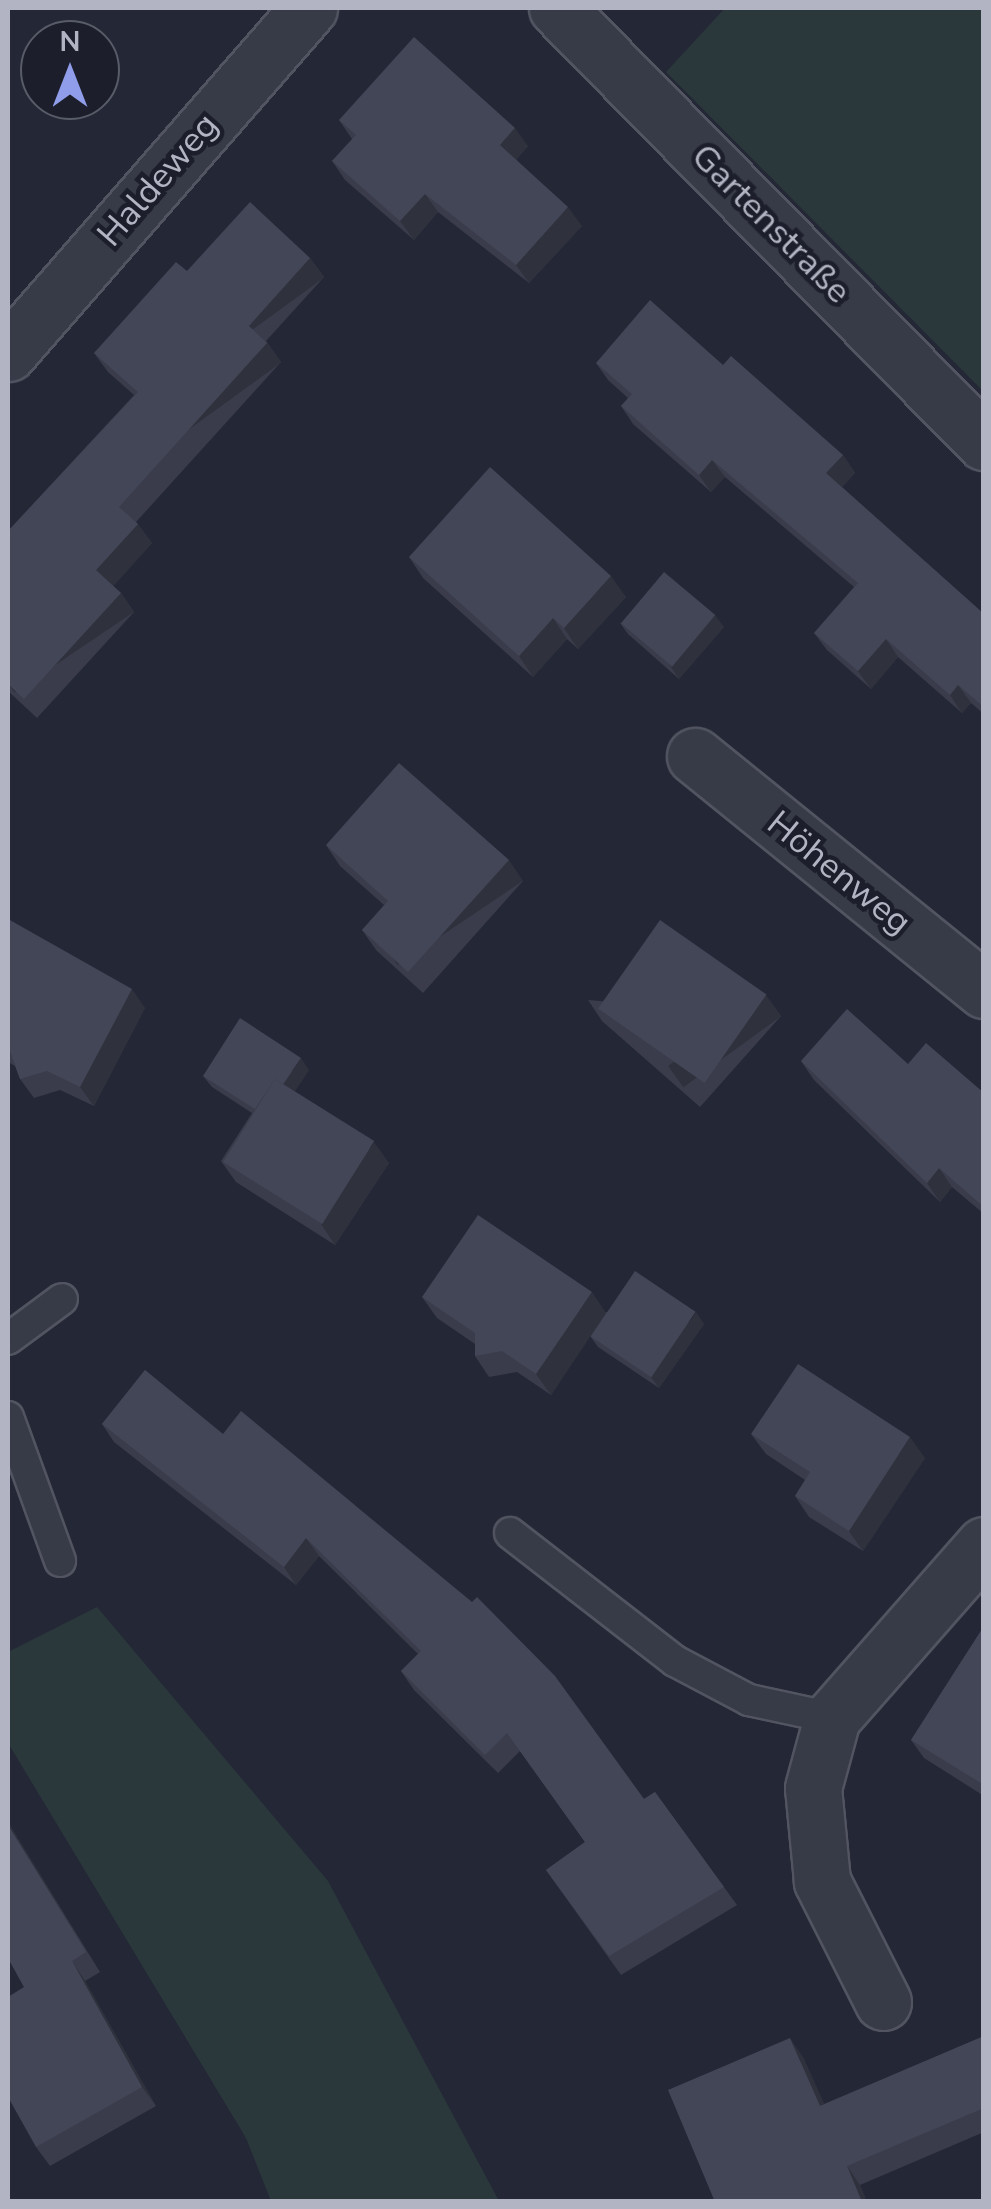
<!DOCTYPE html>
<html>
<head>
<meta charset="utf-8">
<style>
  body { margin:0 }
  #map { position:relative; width:991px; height:2209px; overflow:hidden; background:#242736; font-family:"Nunito Sans",sans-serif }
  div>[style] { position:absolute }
  .green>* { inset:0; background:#2a373b }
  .roads { filter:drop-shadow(2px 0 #525461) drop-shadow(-2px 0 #525461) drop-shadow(0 2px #525461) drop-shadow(0 -2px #525461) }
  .service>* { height:30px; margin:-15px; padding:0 15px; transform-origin:15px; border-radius:15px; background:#373a47 }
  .minor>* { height:55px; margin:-27.5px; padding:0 27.5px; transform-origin:27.5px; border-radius:27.5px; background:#373a47 }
  .wall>* { inset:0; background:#3a3c4b }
  .shaded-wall>* { inset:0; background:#2f313d; transform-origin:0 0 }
  .building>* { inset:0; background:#434657; transform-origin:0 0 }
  span { translate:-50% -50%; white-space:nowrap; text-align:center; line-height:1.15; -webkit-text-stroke:9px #1c1f2b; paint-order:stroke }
  .street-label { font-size:35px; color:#b2b4c3 }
  .frame { position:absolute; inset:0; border:10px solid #b2b4c3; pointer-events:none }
  .north { position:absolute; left:20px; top:20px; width:100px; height:100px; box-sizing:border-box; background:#1c1f2b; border:2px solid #585b68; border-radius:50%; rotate:0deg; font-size:28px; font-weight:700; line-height:40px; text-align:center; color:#b2b4c3 }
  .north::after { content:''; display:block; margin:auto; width:35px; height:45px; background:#909dea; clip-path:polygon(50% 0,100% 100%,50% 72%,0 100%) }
</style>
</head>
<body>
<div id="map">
  <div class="green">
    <div style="clip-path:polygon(725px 8px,983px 8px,983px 391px,666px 72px)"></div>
    <div style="clip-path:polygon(97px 1607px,328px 1881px,499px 2201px,271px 2201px,246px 2138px,8px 1743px,8px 1652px)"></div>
  </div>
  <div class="roads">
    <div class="service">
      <div style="left:8px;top:1339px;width:67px;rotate:-36.5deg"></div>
      <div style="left:8px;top:1417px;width:153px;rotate:70.1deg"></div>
      <div style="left:510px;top:1533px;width:209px;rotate:37.8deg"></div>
      <div style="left:675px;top:1661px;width:84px;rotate:27.8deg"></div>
      <div style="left:749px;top:1700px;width:85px;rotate:12.2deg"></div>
    </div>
    <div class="minor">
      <div style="left:557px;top:8px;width:609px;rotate:45.47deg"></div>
      <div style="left:8px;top:353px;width:458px;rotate:-48.9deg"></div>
      <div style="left:695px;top:756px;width:372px;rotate:39deg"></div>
      <div style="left:883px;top:2002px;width:136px;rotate:-116.8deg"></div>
      <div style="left:822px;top:1881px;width:93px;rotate:-95.5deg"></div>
      <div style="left:813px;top:1788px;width:73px;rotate:-74.8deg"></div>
      <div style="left:832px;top:1718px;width:230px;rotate:-48.7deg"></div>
    </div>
  </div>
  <div class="wall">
    <div style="clip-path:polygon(339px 120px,528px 146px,516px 160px,582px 226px,529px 283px,438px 212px,414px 240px,345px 180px,332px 161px,352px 139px)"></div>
    <div style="clip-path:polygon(310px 258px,324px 277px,266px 341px,281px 362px,136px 522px,152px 543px,113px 586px,121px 593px,134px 612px,37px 718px,8px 691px,8px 531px,134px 395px,108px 372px,94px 353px,187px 271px)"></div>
    <div style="clip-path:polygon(596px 363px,723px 365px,843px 455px,855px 473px,842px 487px,984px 614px,984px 714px,971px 703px,962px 713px,898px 657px,871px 689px,827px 650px,814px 633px,854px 587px,725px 477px,711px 492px,633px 424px,621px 406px,628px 398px,608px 380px)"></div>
    <div style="clip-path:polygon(409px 557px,626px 597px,578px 649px,567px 639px,533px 677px,423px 578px)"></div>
    <div style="clip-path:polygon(620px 623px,724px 627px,679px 679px,628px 634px)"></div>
    <div style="clip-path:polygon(326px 845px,523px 881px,423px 993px,376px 950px,362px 930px,384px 905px,340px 866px)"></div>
    <div style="clip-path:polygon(8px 919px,145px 1008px,94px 1106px,60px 1090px,34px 1098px,20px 1079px,15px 1066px,8px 1062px)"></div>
    <div style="clip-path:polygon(588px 1000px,781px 1016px,700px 1107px,602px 1021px)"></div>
    <div style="clip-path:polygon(801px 1061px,908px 1064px,984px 1093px,984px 1214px,952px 1187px,940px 1202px,814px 1080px)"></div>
    <div style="clip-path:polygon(309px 1070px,294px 1092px,389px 1163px,335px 1245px,236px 1182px,221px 1161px,252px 1113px,212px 1087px,203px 1076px)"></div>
    <div style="clip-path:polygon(422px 1297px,606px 1312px,704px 1324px,659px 1388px,598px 1347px,590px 1336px,551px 1395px,517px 1372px,489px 1377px,475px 1356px,475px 1344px,437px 1318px)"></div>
    <div style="clip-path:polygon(145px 1370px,644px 1799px,655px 1792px,737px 1905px,621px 1975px,546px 1870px,585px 1842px,520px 1751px,498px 1773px,414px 1690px,401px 1671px,418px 1654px,319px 1556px,296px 1585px,114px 1442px,102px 1424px)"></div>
    <div style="clip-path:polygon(751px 1434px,925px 1458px,863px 1551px,809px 1517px,795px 1496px,805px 1480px,766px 1454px)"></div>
    <div style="clip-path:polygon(984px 1626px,984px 1796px,924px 1758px,911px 1740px)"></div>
    <div style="clip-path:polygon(8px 1822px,100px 1972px,85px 1981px,156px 2106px,50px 2166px,36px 2147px,24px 1987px,8px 1958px)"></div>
    <div style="clip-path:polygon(984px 2036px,984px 2132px,860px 2185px,867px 2202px,715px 2202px,803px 2057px,824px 2104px)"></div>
  </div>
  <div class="shaded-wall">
    <div style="clip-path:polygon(515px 128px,528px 146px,513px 164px,500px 145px)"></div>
    <div style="clip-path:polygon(425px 194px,438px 212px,414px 240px,400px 221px)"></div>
    <div style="clip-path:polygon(568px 207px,582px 226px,529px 283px,516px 265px)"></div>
    <div style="left:310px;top:258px;width:24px;height:91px;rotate:54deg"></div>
    <div style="left:267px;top:343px;width:24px;height:221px;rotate:54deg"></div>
    <div style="clip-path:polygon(843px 455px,855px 473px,839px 491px,826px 473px)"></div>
    <div style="clip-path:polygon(712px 460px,725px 477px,711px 492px,699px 475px)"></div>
    <div style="clip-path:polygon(138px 524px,152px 543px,110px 590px,96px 570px)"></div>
    <div style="clip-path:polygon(611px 576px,626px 597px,578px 649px,564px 628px)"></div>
    <div style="left:121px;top:593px;width:23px;height:144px;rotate:56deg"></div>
    <div style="clip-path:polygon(715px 615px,724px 627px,679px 679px,671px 667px)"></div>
    <div style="clip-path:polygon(553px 618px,567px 639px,533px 677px,519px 656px)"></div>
    <div style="clip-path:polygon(886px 639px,898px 657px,871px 689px,858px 671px)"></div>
    <div style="clip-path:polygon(958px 685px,971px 703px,962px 713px,950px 695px)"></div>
    <div style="left:509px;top:860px;width:25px;height:151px;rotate:56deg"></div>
    <div style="clip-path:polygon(132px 989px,145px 1008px,94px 1106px,80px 1087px)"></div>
    <div style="left:766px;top:995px;width:26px;height:121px;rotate:54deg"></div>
    <div style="clip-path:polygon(301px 1058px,309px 1070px,272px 1126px,264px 1114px)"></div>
    <div style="clip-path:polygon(374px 1142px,389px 1163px,335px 1245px,321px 1224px)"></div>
    <div style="clip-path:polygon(939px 1168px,952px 1187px,940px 1202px,927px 1183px)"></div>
    <div style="clip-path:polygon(592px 1292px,606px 1313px,551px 1395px,536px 1374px)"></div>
    <div style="clip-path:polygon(696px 1312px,704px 1324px,659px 1388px,651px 1377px)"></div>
    <div style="clip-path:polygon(910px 1437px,925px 1458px,863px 1551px,849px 1531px)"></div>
    <div style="clip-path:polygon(306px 1538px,319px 1556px,296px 1585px,284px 1567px)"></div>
    <div style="clip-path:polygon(8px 1822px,100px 1972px,8px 1825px)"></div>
    <div style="clip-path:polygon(72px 1961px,85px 1981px,156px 2106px,142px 2087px)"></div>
    <div style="clip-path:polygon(790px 2038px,803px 2057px,834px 2125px,820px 2106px)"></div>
    <div style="clip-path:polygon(847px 2166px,860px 2185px,867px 2202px,862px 2202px)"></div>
  </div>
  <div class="building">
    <div style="clip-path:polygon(414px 37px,515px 128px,500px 145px,568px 207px,516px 265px,425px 194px,400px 221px,332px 161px,356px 135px,339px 120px)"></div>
    <div style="clip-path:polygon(250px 202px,310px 258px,249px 326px,267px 343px,119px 507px,138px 524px,96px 570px,121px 593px,24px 699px,8px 684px,8px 531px,138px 392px,94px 353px,176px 262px,187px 271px)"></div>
    <div style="clip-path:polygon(650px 300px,723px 365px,731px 356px,843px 455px,826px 473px,984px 614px,984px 707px,958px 685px,950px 695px,886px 639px,858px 671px,814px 633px,858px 583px,712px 460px,699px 475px,621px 406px,632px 394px,596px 363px)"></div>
    <div style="clip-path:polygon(490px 467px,611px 576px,564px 628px,553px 618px,519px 656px,409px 557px)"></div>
    <div style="left:664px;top:572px;width:67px;height:67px;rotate:40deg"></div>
    <div style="clip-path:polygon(399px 763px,509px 860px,408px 972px,362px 930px,388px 901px,326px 845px)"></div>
    <div style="clip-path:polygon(8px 919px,132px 989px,80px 1087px,47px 1071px,20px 1079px,10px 1051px,8px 1050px)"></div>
    <div style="left:660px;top:920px;width:130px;height:108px;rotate:35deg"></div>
    <div style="clip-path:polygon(847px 1009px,908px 1064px,926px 1043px,984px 1093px,984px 1207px,939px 1168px,927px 1183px,801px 1061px)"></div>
    <div style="clip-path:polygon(240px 1018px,301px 1058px,283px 1084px,275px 1079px,255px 1109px,203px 1076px)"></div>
    <div style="left:275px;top:1079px;width:117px;height:98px;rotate:32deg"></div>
    <div style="clip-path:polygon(478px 1215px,592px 1292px,536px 1374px,502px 1351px,475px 1356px,475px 1333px,422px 1297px)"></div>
    <div style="left:635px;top:1271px;width:73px;height:79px;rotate:34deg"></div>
    <div style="clip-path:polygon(798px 1364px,910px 1437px,849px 1531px,795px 1496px,810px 1472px,751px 1434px)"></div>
    <div style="clip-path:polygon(145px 1370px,223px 1434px,241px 1411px,472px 1602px,477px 1597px,555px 1676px,644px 1799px,655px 1792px,724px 1887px,609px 1956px,546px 1870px,585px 1842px,507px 1733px,485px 1755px,401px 1671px,421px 1651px,306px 1538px,284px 1567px,102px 1424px)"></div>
    <div style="clip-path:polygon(984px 1626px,984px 1785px,911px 1740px)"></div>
    <div style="clip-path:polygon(8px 1825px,86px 1952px,72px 1961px,142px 2087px,36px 2147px,8px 2097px,8px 1997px,24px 1987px,8px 1958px)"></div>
    <div style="clip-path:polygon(984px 2036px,984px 2108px,847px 2166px,862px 2202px,715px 2202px,668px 2090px,790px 2038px,820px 2106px)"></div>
  </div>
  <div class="street-label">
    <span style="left:158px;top:180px;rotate:-49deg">Haldeweg</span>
    <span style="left:771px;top:224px;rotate:45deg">Gartenstraße</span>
    <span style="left:839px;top:873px;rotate:39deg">Höhenweg</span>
  </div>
  <div class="frame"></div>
  <div class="north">N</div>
</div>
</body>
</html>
